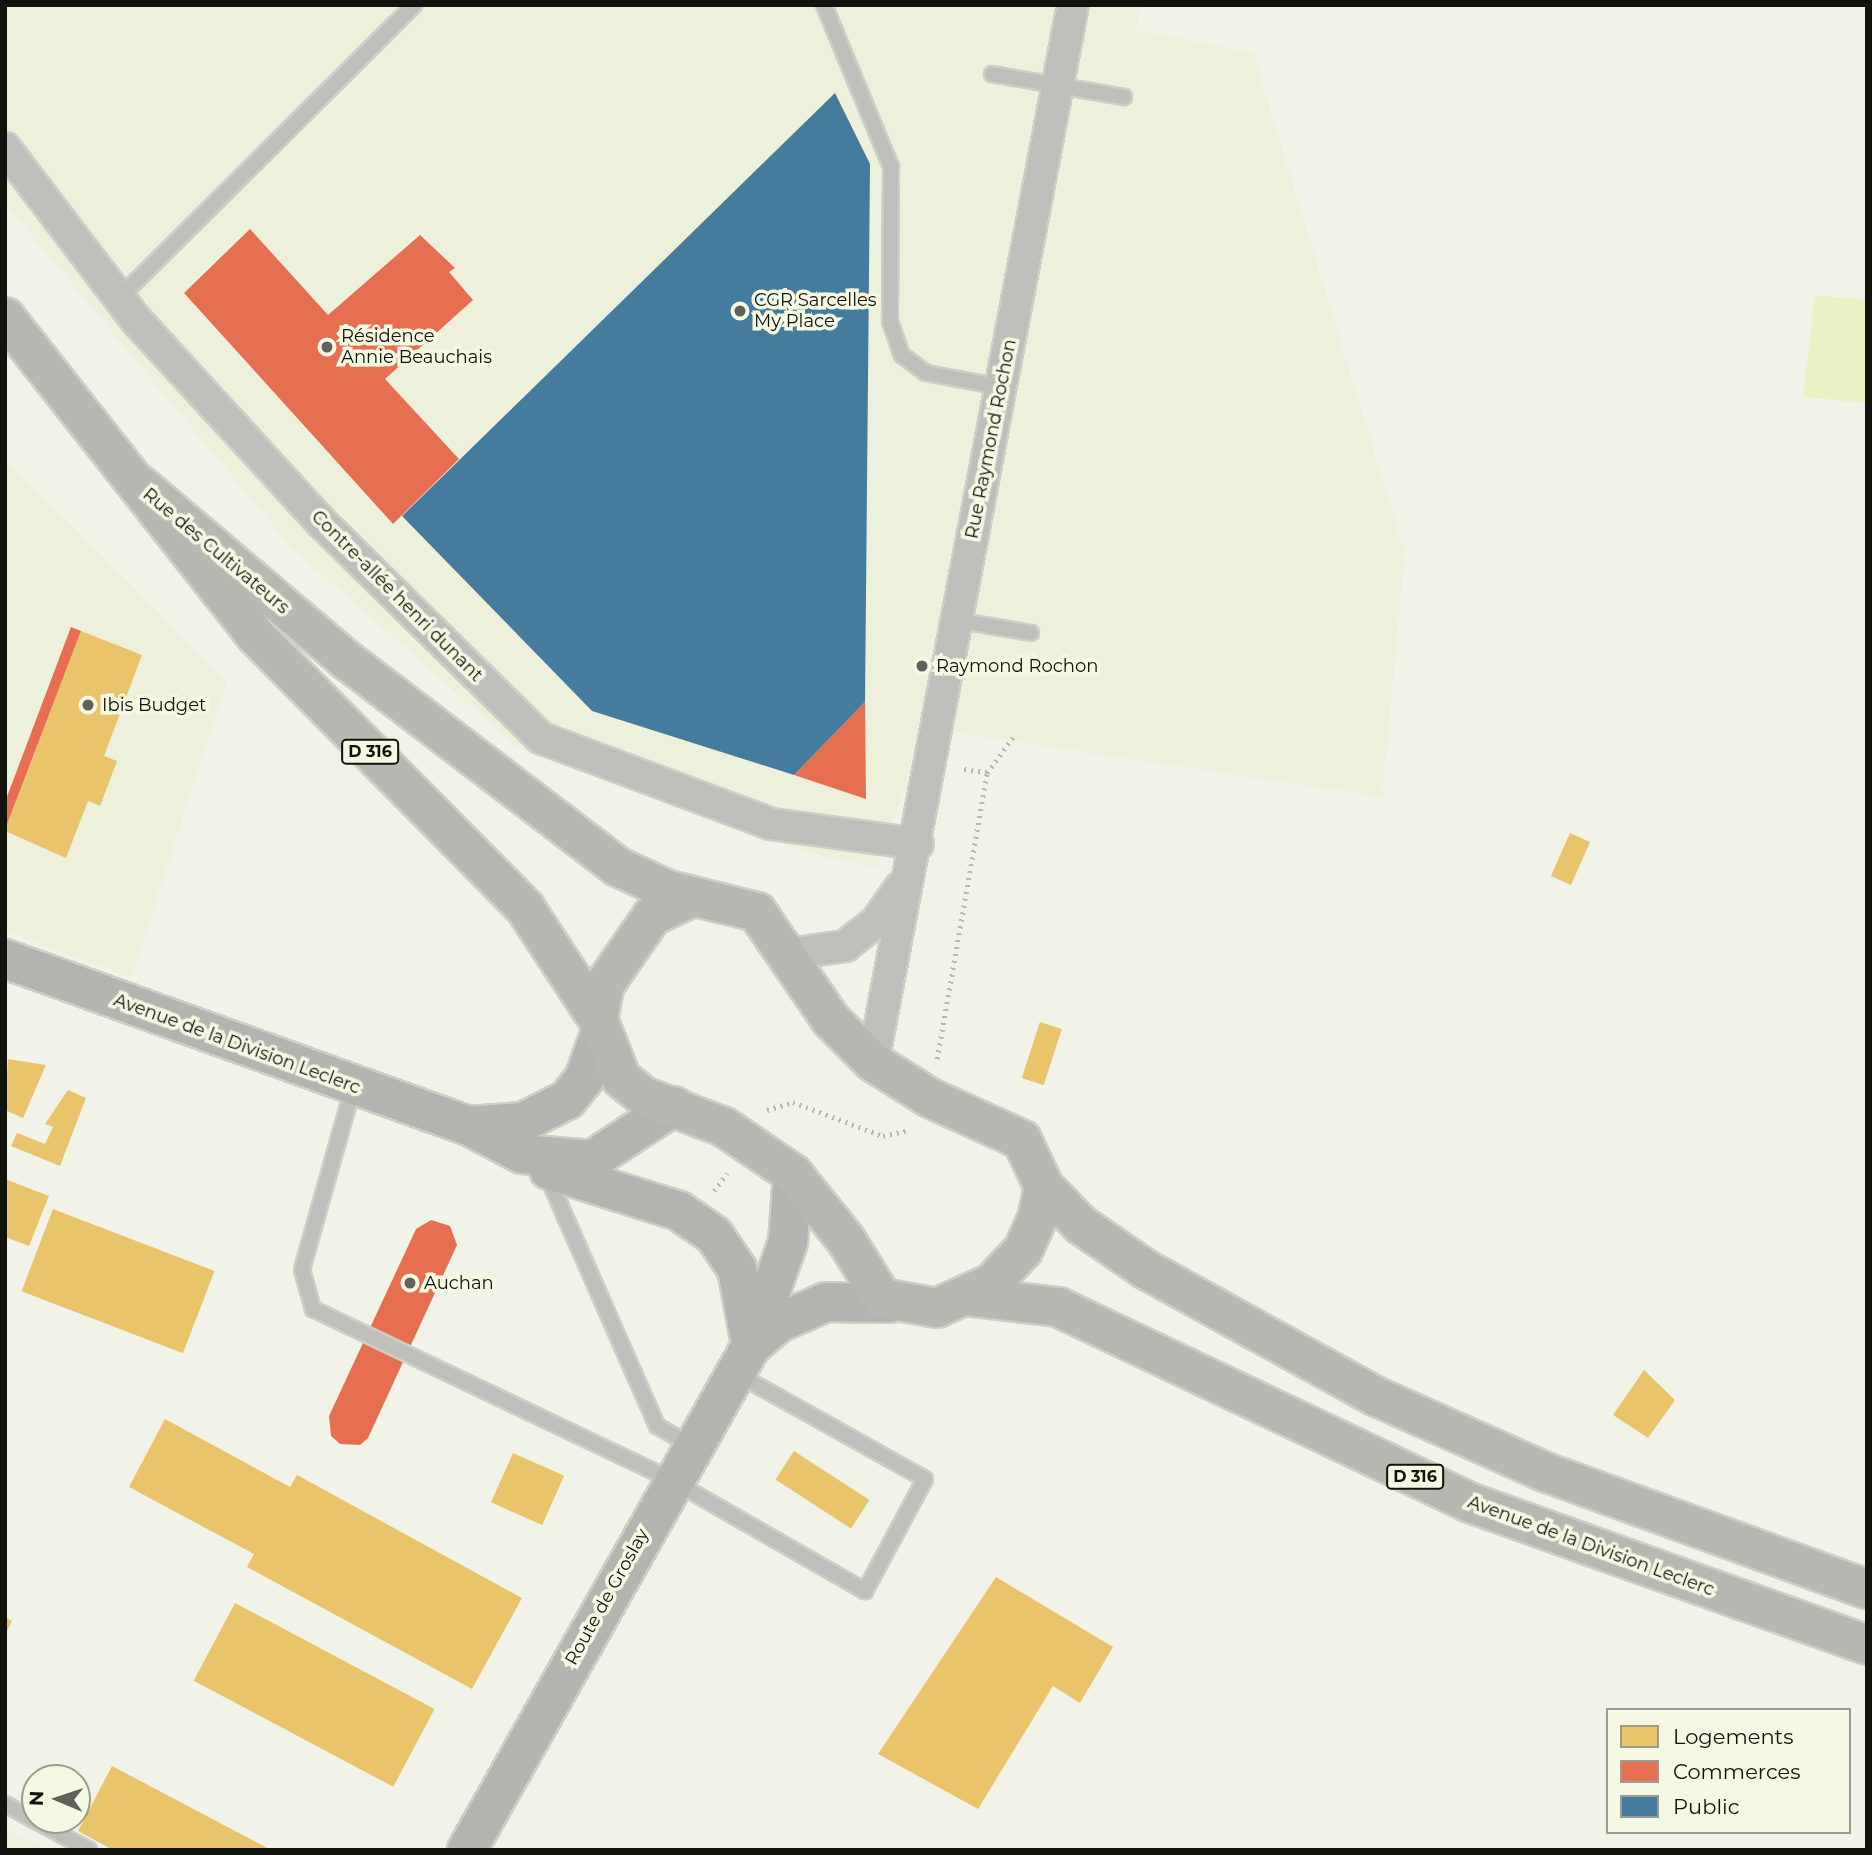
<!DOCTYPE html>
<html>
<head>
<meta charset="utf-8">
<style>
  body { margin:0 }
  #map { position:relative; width:1872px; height:1855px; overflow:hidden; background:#f2f3e8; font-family:Montserrat,sans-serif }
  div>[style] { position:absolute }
  .built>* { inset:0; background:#edf0db }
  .green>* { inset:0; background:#ebf0c5 }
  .homes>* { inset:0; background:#e9c46a; transform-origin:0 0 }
  .shops>* { inset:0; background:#e76f51 }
  .public>* { inset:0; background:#457b9d }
  .path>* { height:4.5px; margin-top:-2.25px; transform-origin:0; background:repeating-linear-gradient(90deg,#b6b7b2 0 2px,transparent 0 7px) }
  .roads { filter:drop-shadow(2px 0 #cdcec5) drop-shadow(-2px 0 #cdcec5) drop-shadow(0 2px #cdcec5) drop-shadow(0 -2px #cdcec5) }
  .lane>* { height:14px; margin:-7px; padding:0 7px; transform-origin:7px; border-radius:7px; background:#bebfbb }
  .street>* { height:30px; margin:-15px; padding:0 15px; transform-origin:15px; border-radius:15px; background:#bebfbb }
  .secondary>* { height:38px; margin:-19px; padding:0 19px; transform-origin:19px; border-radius:19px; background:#b4b4b0 }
  .primary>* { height:38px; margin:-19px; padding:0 19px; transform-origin:19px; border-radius:19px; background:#b6b8b2 }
  .dots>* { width:19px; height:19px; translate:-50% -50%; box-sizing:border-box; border:4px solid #f5f8e3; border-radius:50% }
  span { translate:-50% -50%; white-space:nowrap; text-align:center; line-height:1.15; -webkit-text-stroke:7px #f5f8e3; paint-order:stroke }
  .shield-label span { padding:2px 5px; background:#f5f8e3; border:2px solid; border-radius:5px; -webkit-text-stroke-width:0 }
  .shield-label { font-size:16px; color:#11120b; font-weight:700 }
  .poi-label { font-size:18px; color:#11120b }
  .left { translate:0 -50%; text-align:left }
  .street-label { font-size:18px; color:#11120b }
  .frame { position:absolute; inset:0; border:7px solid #11120b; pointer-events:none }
  .legend { position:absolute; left:1606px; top:1708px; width:245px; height:126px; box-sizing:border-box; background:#f5f8e3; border:2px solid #9a9c8d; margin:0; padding:9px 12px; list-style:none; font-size:21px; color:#11120b }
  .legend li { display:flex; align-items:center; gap:14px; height:35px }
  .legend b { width:35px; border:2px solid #9a9c8d }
  .north { position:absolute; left:21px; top:1764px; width:70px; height:70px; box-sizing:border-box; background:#f5f8e3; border:2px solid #9a9c8d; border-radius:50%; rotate:272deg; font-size:19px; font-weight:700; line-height:28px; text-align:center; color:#11120b }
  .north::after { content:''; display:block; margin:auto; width:24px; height:32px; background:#606158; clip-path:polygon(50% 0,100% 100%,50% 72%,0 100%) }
</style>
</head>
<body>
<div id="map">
  <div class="built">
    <div style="clip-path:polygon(5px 5px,1140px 5px,1136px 30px,1253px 53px,1405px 553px,1382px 797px,918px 727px,905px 789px,876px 868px,810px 853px,517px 747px,291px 547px,5px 204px)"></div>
    <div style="clip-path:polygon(5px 458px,227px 681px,131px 978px,5px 931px)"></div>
    <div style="clip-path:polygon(5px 1830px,49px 1850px,5px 1850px)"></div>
  </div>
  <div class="green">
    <div style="clip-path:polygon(1815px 295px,1867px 300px,1867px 403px,1803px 397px)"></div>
  </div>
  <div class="homes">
    <div style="clip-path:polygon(81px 631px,142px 655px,104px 756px,117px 761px,100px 806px,88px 801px,66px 858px,5px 831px)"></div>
    <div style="left:1570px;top:833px;width:22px;height:47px;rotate:24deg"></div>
    <div style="left:1040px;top:1022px;width:23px;height:59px;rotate:18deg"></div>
    <div style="clip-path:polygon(8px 1059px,46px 1065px,23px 1118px,5px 1110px)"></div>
    <div style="clip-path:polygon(68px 1090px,86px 1098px,60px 1166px,11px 1146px,17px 1133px,45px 1144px,53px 1127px,45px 1124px)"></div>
    <div style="clip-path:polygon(5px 1179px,49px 1196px,29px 1246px,5px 1237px)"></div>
    <div style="left:53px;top:1209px;width:173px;height:88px;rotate:21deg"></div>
    <div style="clip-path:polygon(1644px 1370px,1675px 1400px,1648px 1438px,1613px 1415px)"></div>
    <div style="clip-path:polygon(165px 1419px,290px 1487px,297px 1475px,522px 1598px,472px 1689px,247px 1567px,254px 1554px,129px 1487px)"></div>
    <div style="left:794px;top:1451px;width:90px;height:34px;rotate:33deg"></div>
    <div style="left:513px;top:1453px;width:56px;height:54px;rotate:24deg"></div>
    <div style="clip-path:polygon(996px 1577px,1113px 1647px,1080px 1703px,1053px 1686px,978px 1809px,878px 1754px)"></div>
    <div style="left:235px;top:1603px;width:226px;height:88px;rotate:28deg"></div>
    <div style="clip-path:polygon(5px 1617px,12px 1621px,5px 1635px)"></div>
    <div style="clip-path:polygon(112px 1766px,271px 1850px,113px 1850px,78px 1831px)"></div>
  </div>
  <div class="shops">
    <div style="clip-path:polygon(250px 229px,328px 315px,420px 235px,455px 268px,449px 272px,473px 300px,385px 379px,459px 459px,393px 524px,184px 293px)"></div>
    <div style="clip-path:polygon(71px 627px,81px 631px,5px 830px,5px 802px)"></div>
    <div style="clip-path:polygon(865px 702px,866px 799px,794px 775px)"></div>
    <div style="clip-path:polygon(431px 1220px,450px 1226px,457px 1245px,368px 1438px,360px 1445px,340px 1444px,331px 1436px,329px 1416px,416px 1229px)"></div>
  </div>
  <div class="public">
    <div style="clip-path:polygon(835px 93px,870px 164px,865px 702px,794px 775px,592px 711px,402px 516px)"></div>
  </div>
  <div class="path">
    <div style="left:987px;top:773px;width:44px;rotate:-54.2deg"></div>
    <div style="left:937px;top:1059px;width:290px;rotate:-80.1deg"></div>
    <div style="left:987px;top:773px;width:26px;rotate:-171deg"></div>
    <div style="left:767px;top:1110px;width:27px;rotate:-17deg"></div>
    <div style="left:793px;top:1102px;width:96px;rotate:20.7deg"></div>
    <div style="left:883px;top:1136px;width:26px;rotate:-13deg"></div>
    <div style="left:714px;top:1191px;width:22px;rotate:-54deg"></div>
  </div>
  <div class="roads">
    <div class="lane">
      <div style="left:824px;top:5px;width:175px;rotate:67.5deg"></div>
      <div style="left:891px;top:167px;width:154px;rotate:90.4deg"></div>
      <div style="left:890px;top:321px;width:36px;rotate:71deg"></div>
      <div style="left:902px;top:355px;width:30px;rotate:37deg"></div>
      <div style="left:926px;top:373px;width:75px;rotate:10.7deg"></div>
      <div style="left:992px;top:74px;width:134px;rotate:9.9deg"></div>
      <div style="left:118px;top:299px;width:417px;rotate:-44.8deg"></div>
      <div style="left:956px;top:620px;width:76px;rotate:9.8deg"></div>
      <div style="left:353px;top:1088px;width:189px;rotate:105.7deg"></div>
      <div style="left:302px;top:1270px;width:41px;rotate:74.2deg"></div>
      <div style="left:313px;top:1309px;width:397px;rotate:25.5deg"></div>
      <div style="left:671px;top:1480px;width:224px;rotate:29.8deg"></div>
      <div style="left:865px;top:1591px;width:127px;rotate:-61.8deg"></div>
      <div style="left:925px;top:1479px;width:215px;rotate:-150.8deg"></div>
      <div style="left:546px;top:1173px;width:276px;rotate:66.3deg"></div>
      <div style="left:657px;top:1426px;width:40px;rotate:29.7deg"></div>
      <div style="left:5px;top:1804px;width:96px;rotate:28.7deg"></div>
    </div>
    <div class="street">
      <div style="left:5px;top:148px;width:218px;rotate:52.7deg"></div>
      <div style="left:137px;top:321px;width:271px;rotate:47.5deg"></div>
      <div style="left:320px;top:521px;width:310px;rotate:44.5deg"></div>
      <div style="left:541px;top:738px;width:246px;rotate:20.5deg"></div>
      <div style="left:771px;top:824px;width:148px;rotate:7.7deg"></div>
      <div style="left:789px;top:954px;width:57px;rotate:-8.1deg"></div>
      <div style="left:845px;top:946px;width:39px;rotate:-38deg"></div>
      <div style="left:876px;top:922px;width:42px;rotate:-54.8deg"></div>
      <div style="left:873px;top:1062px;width:1076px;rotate:-79.29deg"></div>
    </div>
    <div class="secondary">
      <div style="left:5px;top:959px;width:493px;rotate:19.8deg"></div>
      <div style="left:469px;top:1126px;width:60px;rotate:27.8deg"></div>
      <div style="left:522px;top:1154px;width:70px;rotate:4.9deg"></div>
      <div style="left:592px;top:1160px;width:98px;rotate:-33.4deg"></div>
      <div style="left:469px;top:1126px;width:54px;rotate:-4.2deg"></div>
      <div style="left:523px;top:1122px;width:49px;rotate:-26.6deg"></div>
      <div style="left:567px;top:1100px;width:27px;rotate:-51deg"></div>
      <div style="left:584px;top:1079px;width:48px;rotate:-70.4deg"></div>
      <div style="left:549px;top:1170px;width:136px;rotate:17.5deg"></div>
      <div style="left:679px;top:1211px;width:42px;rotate:34.4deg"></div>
      <div style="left:714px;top:1235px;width:41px;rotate:55.9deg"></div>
      <div style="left:737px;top:1269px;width:76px;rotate:79.4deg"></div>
      <div style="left:751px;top:1346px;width:38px;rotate:-40deg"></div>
      <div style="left:780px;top:1322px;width:50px;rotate:-23.5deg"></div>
      <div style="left:826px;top:1302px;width:64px;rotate:0.9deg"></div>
      <div style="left:467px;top:1850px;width:579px;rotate:-60.6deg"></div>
      <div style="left:751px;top:1346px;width:110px;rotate:-70.4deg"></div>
      <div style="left:788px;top:1242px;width:68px;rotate:-85.8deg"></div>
    </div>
    <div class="primary">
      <div style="left:5px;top:317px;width:405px;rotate:51.8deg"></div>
      <div style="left:255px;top:635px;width:384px;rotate:45.3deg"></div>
      <div style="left:525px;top:908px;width:133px;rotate:56.7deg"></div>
      <div style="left:140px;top:485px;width:274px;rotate:40.3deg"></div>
      <div style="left:349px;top:662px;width:338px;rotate:37.3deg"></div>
      <div style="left:618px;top:867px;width:55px;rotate:24.7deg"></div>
      <div style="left:668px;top:890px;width:92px;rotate:13.9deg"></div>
      <div style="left:757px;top:912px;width:131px;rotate:55.6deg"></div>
      <div style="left:831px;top:1020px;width:59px;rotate:45deg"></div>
      <div style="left:873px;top:1062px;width:67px;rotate:32.3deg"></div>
      <div style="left:930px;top:1098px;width:101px;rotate:24.5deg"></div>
      <div style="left:1022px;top:1140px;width:52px;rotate:64.9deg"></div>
      <div style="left:1044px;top:1187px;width:33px;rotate:102deg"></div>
      <div style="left:1037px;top:1219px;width:34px;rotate:114deg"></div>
      <div style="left:1023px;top:1250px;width:45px;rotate:133.2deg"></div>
      <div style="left:992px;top:1283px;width:60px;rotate:155.6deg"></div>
      <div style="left:937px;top:1308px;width:56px;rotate:-169.7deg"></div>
      <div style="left:882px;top:1298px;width:68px;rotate:-121.8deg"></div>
      <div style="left:846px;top:1240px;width:85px;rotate:-128.8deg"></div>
      <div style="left:793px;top:1174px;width:83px;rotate:-145.7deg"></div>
      <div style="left:724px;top:1127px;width:87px;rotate:-159.1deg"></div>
      <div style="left:643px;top:1096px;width:28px;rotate:-141deg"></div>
      <div style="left:621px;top:1078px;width:63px;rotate:-111.3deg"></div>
      <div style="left:598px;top:1019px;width:36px;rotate:-79deg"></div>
      <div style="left:605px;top:984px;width:83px;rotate:-55.3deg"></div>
      <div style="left:652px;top:916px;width:45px;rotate:-24.9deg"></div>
      <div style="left:1044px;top:1187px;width:53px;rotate:45.8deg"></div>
      <div style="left:1081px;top:1225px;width:78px;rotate:34.5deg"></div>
      <div style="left:1145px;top:1269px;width:263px;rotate:28.9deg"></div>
      <div style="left:1375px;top:1396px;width:186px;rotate:24.1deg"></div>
      <div style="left:1545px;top:1472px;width:343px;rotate:20deg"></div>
      <div style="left:972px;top:1297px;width:87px;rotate:6.6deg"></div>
      <div style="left:1058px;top:1307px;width:454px;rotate:25.4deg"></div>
      <div style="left:1468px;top:1502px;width:424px;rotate:19.7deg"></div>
    </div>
  </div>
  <div class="dots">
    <div style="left:740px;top:311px;background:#606158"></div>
    <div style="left:327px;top:347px;background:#606158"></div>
    <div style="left:922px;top:666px;background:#606158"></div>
    <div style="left:88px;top:705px;background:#606158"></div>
    <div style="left:410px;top:1283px;background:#606158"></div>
  </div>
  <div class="shield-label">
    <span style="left:370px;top:752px">D 316</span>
    <span style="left:1415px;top:1477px">D 316</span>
  </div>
  <div class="poi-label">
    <span class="left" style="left:754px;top:311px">CGR Sarcelles<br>My Place</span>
    <span class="left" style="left:341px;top:347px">Résidence<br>Annie Beauchais</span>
    <span class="left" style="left:936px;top:666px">Raymond Rochon</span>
    <span class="left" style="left:102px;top:705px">Ibis Budget</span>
    <span class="left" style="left:424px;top:1283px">Auchan</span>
  </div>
  <div class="street-label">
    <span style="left:991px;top:439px;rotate:-79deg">Rue Raymond Rochon</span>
    <span style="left:216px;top:551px;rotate:40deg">Rue des Cultivateurs</span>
    <span style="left:397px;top:596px;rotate:45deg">Contre-allée henri dunant</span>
    <span style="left:237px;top:1044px;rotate:20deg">Avenue de la Division Leclerc</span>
    <span style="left:1591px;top:1546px;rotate:20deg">Avenue de la Division Leclerc</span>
    <span style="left:607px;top:1597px;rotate:-61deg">Route de Groslay</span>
  </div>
  <div class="frame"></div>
  <ul class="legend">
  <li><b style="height:19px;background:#e9c46a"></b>Logements</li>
  <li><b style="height:19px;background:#e76f51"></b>Commerces</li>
  <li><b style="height:19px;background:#457b9d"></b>Public</li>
  </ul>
  <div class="north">N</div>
</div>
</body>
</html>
